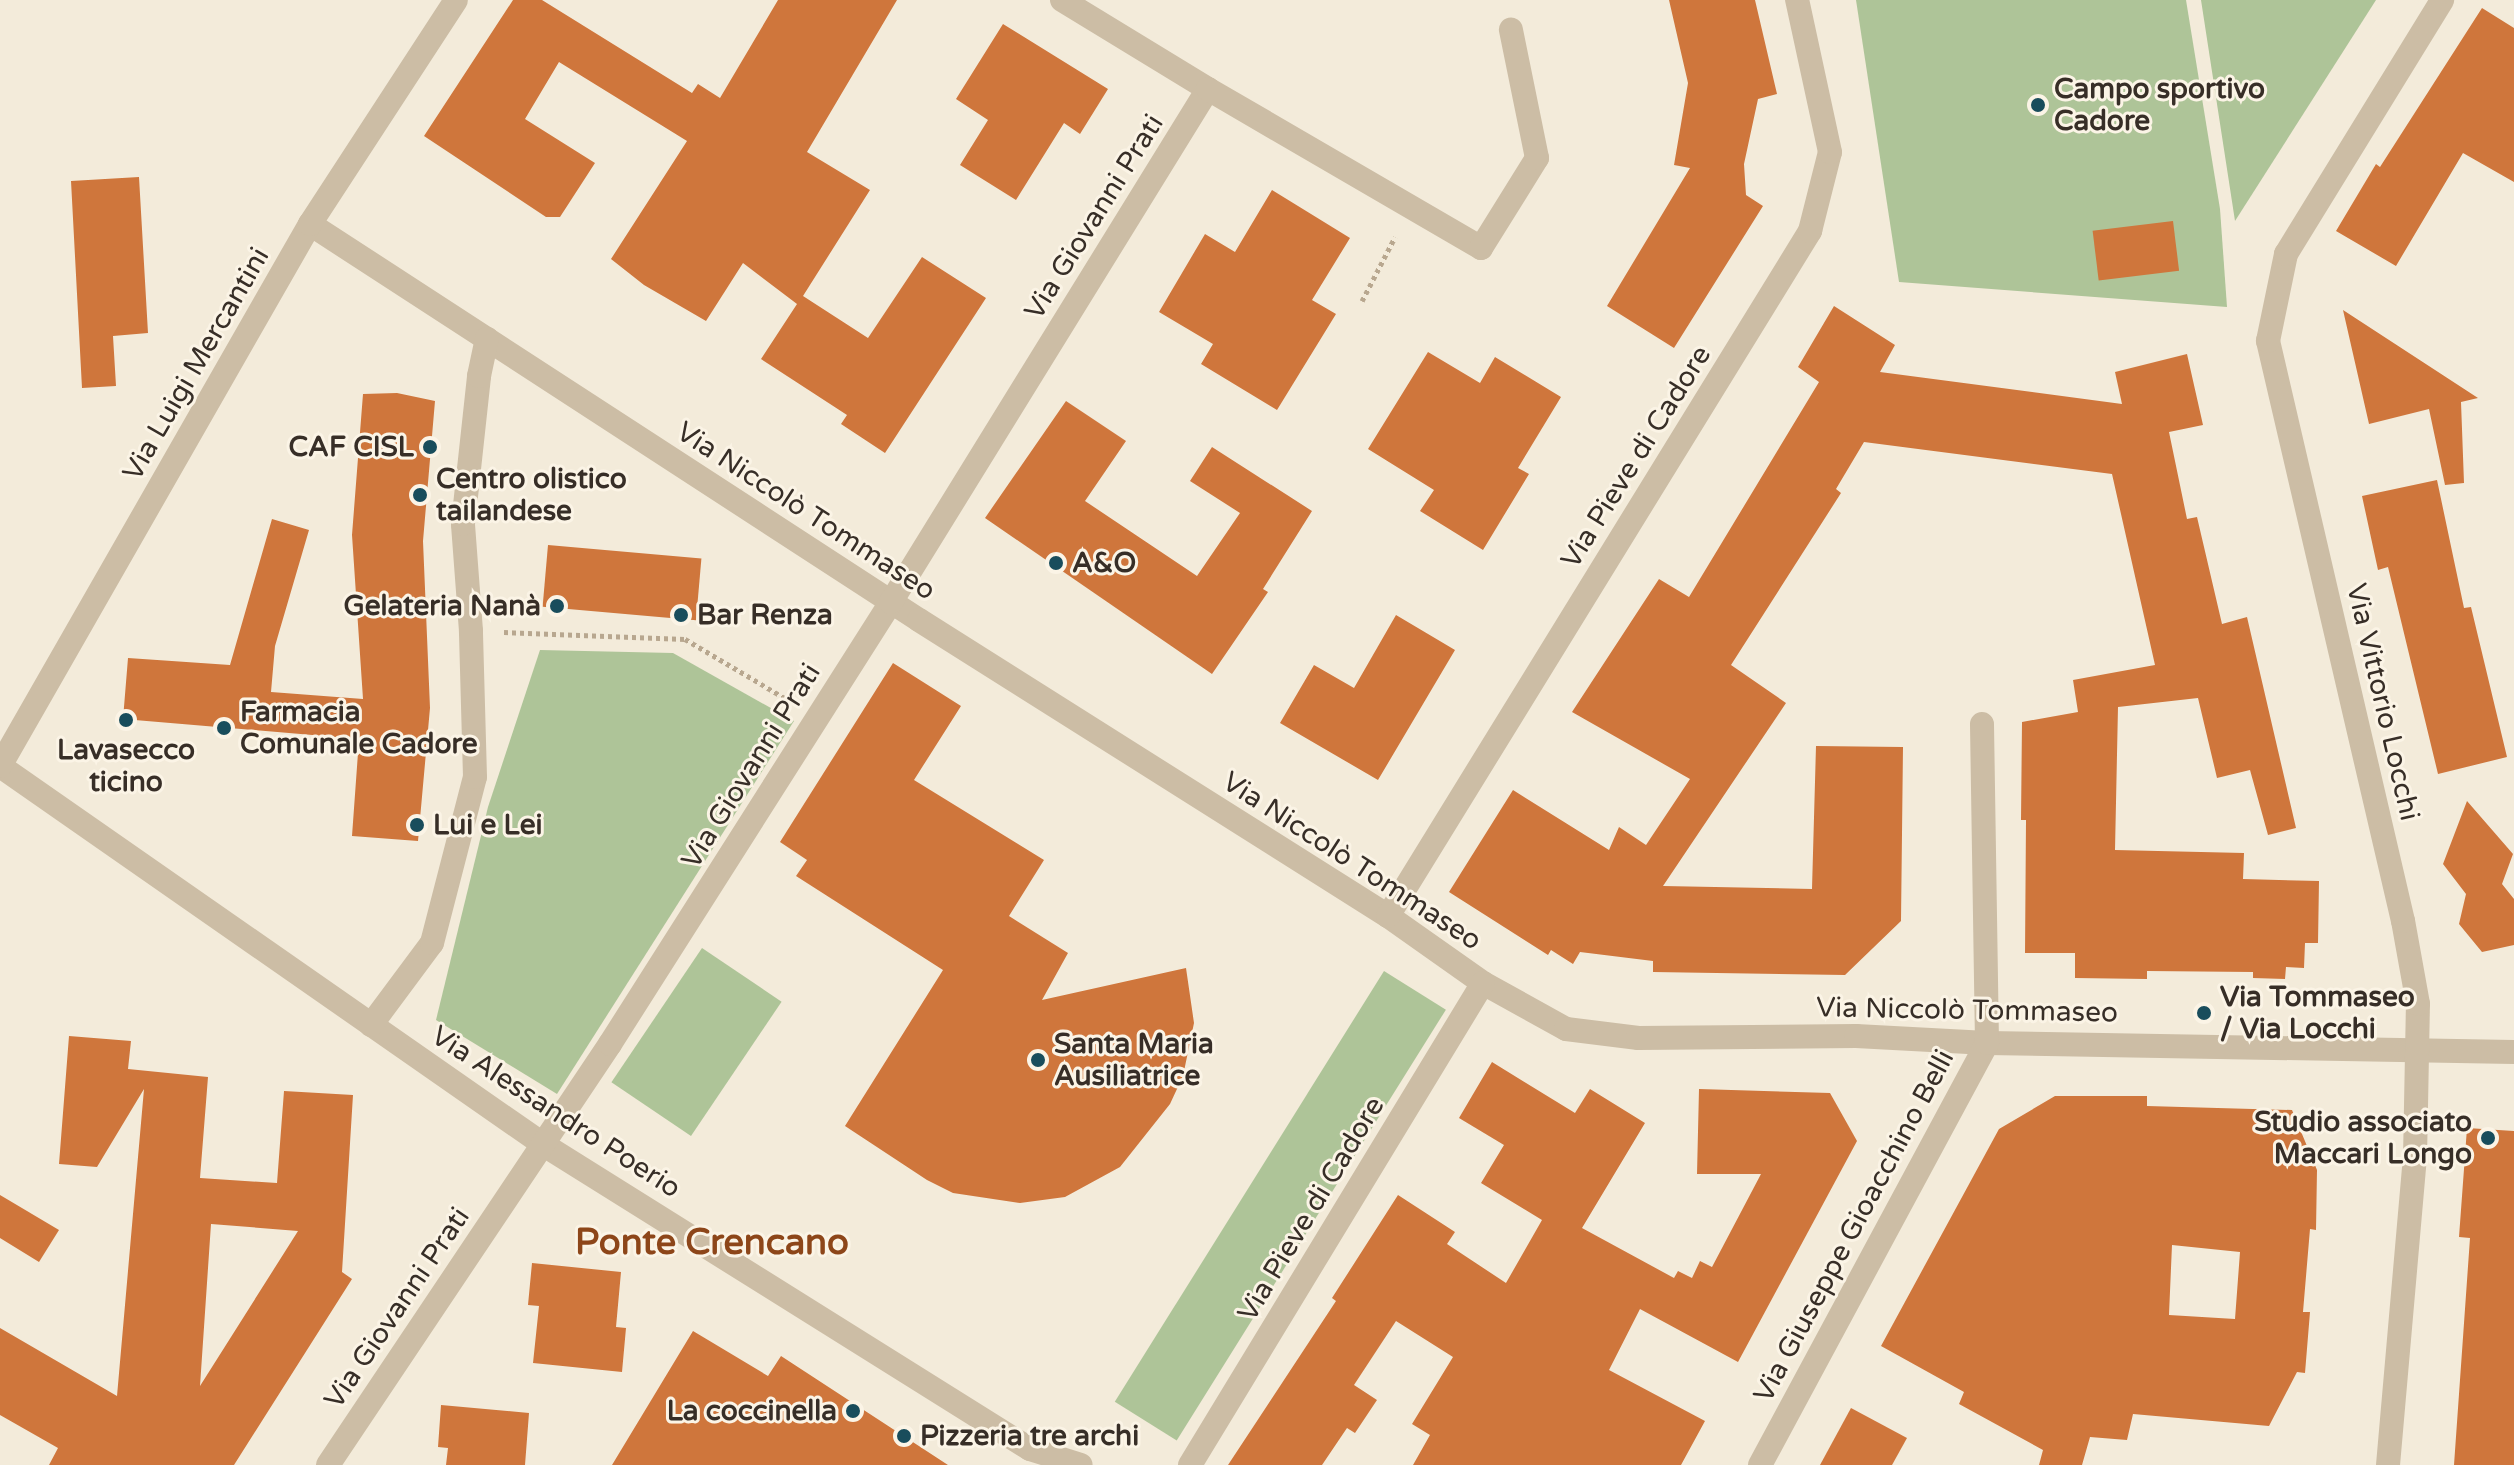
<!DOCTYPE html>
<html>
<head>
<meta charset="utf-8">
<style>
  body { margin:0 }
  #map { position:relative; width:2514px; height:1465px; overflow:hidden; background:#f3ebda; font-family:"Varela Round",sans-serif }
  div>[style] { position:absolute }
  .green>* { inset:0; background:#aec498; transform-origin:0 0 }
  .building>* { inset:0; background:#cf763c; transform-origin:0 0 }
  .path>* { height:5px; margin-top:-2.5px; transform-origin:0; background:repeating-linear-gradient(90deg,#b8a78f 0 4px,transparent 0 8px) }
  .minor>* { height:24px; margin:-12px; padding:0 12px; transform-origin:12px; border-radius:12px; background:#ccbda5 }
  .dots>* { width:22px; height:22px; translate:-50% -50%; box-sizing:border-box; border:4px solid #fbf4e6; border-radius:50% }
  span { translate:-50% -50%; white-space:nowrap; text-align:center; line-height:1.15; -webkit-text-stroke:6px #fbf4e6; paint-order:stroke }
  .poi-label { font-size:28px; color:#372e27; font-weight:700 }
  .left { translate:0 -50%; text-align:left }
  .right { translate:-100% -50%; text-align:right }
  .street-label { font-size:28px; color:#372e27 }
  .district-label { font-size:36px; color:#8d4619; font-weight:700 }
</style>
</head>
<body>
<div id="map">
  <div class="green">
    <div style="clip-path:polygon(1856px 0,2186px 0,2220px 209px,2227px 307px,1899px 282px)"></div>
    <div style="clip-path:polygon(2201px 0,2376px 0,2235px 221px)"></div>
    <div style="clip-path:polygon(540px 650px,673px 653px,794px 721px,557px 1094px,436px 1020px,488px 807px)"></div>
    <div style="left:702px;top:948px;width:96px;height:162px;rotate:34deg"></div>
    <div style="left:1384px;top:971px;width:73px;height:508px;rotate:32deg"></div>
  </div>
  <div class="building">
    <div style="clip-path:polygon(513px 0,542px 0,692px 93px,698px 84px,720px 98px,778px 0,897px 0,807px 152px,870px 190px,803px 296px,868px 338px,922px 257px,986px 298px,885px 453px,841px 424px,847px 415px,761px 359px,797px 304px,743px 263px,706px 321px,644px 285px,611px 259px,687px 141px,559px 62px,525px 119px,595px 163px,560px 217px,546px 217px,424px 136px)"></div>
    <div style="clip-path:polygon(1669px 0,1755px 0,1777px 94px,1758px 99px,1744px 164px,1746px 195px,1763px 206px,1674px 348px,1607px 306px,1690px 168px,1674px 165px,1688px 83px)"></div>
    <div style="clip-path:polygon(2482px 8px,2514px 28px,2514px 182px,2463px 153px,2396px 266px,2336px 231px,2376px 164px,2380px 167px)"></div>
    <div style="clip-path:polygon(1003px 24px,1108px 89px,1080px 134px,1064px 123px,1016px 200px,960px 165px,988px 120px,956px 99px)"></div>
    <div style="clip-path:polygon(139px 177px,148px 333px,113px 336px,116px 386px,82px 388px,71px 181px)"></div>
    <div style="clip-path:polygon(1272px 190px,1350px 238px,1312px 300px,1336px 314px,1277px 410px,1201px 364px,1213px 344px,1159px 312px,1205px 234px,1235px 252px)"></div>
    <div style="left:2173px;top:221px;width:50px;height:81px;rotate:83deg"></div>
    <div style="clip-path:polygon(1834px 306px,1895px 345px,1880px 372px,2122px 404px,2115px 372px,2187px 354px,2203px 425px,2169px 432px,2187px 519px,2197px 517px,2222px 624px,2247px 617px,2296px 828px,2268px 835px,2250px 770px,2217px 778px,2198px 698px,2118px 707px,2115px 850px,2244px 853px,2243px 879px,2319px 881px,2318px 943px,2305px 943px,2304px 968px,2286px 967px,2285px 979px,2253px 978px,2253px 972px,2147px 971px,2147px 979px,2075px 978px,2075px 953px,2025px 953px,2026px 820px,2021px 820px,2022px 722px,2078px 712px,2073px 680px,2155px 665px,2112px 474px,1864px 442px,1836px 489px,1841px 493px,1731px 665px,1786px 703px,1663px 886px,1812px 889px,1816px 746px,1903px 747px,1901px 921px,1845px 975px,1653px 972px,1653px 961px,1580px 952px,1573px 964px,1551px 950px,1548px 955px,1449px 892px,1513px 790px,1609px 850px,1619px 827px,1646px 845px,1690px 779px,1572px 712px,1659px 579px,1689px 597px,1819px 382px,1798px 367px)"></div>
    <div style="clip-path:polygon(2343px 310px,2478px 398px,2461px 402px,2464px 483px,2445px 485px,2429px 409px,2369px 424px)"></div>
    <div style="clip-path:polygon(1428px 352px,1480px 383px,1495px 357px,1561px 397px,1518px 468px,1529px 474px,1483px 550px,1420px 511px,1434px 490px,1368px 449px)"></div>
    <div style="clip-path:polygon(397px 393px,435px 401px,423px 541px,430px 708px,418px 841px,352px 836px,359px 739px,123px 719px,128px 658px,230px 665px,272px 519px,309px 530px,275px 646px,271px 692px,363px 699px,352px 535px,363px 394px)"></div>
    <div style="clip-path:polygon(1066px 401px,1126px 441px,1085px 501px,1197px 576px,1240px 513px,1190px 481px,1212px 447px,1312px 511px,1263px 589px,1268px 592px,1212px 674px,985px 518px)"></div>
    <div style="clip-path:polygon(2437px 480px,2464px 608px,2471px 607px,2507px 757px,2438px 774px,2388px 567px,2378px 570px,2362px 496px)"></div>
    <div style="left:548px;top:545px;width:154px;height:62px;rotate:5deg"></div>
    <div style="clip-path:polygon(1396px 615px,1455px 650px,1378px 780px,1280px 723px,1314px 665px,1354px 688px)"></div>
    <div style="clip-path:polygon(893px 663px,961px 706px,914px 780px,1044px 860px,1009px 916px,1068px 953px,1042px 1000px,1186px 968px,1194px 1023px,1183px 1076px,1170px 1104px,1120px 1167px,1065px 1197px,1020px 1203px,953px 1193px,927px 1180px,845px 1126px,943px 970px,796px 876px,807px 860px,780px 842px)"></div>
    <div style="clip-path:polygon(2467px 801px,2513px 854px,2502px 884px,2514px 899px,2514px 945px,2482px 952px,2459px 924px,2466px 894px,2443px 864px)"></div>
    <div style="clip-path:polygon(evenodd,69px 1036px,131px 1041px,128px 1069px,208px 1077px,200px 1178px,277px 1183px,284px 1091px,353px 1095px,342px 1272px,352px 1279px,234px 1465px,49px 1465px,58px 1448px,0 1415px,0 1328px,117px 1396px,144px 1089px,97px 1167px,59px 1164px,69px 1036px,211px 1224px,298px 1231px,200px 1386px,211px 1224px)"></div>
    <div style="clip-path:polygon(1492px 1062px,1575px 1113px,1590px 1089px,1645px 1123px,1582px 1228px,1674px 1278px,1678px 1271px,1692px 1278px,1700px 1261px,1712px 1267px,1761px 1174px,1697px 1174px,1699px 1089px,1830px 1093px,1857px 1141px,1738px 1362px,1640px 1309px,1609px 1370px,1705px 1421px,1681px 1465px,1413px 1465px,1430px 1435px,1412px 1424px,1453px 1357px,1396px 1321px,1354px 1385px,1377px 1400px,1355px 1433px,1347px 1428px,1322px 1465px,1228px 1465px,1336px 1301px,1332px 1298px,1398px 1195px,1455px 1232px,1447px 1244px,1506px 1283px,1542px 1220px,1481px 1183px,1504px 1145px,1459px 1118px)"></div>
    <div style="clip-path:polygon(evenodd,2055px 1096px,2147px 1096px,2147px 1106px,2292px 1110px,2317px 1170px,2316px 1230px,2310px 1229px,2303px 1312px,2310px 1312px,2305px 1373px,2297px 1372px,2269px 1426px,2133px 1414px,2127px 1440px,2090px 1437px,2082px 1465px,2039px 1465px,2043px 1450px,1959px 1404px,1964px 1392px,1881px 1346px,1999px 1129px,2055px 1096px,2172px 1245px,2240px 1252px,2235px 1319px,2169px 1315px,2172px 1245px)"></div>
    <div style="clip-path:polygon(2467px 1128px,2514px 1131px,2514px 1465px,2454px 1465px,2470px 1238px,2459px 1237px)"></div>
    <div style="clip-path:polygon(0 1195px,59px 1230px,39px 1262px,0 1238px)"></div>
    <div style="clip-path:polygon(532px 1263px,621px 1272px,616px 1327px,626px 1328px,622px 1372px,533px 1363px,539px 1306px,528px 1305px)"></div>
    <div style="clip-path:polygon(693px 1331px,768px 1376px,781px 1356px,948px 1465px,612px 1465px)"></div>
    <div style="clip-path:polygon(441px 1405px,529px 1413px,525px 1465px,446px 1465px,448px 1448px,438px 1447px)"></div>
    <div style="clip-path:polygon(1851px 1408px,1907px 1438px,1892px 1465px,1820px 1465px)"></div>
  </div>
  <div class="path">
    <div style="left:1362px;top:301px;width:72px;rotate:-62.7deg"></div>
    <div style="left:504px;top:632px;width:181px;rotate:2.2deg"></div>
    <div style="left:685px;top:639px;width:122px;rotate:30.6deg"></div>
  </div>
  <div class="minor">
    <div style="left:1062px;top:0;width:171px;rotate:31.4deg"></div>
    <div style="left:310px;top:224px;width:726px;rotate:33.03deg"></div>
    <div style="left:919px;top:620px;width:555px;rotate:32.26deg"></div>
    <div style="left:1388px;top:916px;width:116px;rotate:35.2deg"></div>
    <div style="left:1483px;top:983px;width:95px;rotate:29deg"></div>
    <div style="left:1566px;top:1029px;width:73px;rotate:7.1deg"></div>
    <div style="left:1638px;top:1038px;width:218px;rotate:-0.5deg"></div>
    <div style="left:1856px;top:1036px;width:131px;rotate:3.1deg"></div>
    <div style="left:1987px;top:1043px;width:527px;rotate:0.98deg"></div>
    <div style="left:0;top:766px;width:663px;rotate:34.86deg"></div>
    <div style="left:544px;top:1145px;width:573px;rotate:32.03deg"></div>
    <div style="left:1030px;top:1449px;width:53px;rotate:17.4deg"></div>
    <div style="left:0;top:766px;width:624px;rotate:-60.23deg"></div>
    <div style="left:310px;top:224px;width:267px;rotate:-56.9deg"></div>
    <div style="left:1388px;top:916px;width:805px;rotate:-58.36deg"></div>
    <div style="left:1810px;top:231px;width:81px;rotate:-75.8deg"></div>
    <div style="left:1830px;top:152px;width:156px;rotate:-102.2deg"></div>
    <div style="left:371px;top:1025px;width:102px;rotate:-53.4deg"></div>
    <div style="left:432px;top:943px;width:171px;rotate:-75.5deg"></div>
    <div style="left:475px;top:777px;width:146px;rotate:-91.6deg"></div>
    <div style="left:471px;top:631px;width:107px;rotate:-94.3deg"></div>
    <div style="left:463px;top:524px;width:149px;rotate:-83.8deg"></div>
    <div style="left:479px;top:376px;width:38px;rotate:-78deg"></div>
    <div style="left:328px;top:1465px;width:507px;rotate:-56.18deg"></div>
    <div style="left:610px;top:1044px;width:524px;rotate:-57.55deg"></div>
    <div style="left:891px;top:602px;width:603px;rotate:-58.29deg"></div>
    <div style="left:1208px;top:89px;width:316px;rotate:30.2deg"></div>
    <div style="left:1481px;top:248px;width:106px;rotate:-58.1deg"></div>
    <div style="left:1537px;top:158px;width:131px;rotate:-101.5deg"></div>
    <div style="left:1190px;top:1465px;width:564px;rotate:-58.71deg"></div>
    <div style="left:1760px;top:1465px;width:479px;rotate:-61.7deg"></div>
    <div style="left:1987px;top:1043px;width:319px;rotate:-90.9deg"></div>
    <div style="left:2388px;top:1465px;width:308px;rotate:-85deg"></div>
    <div style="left:2415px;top:1158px;width:154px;rotate:-88.9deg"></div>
    <div style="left:2418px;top:1004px;width:84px;rotate:-100.2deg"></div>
    <div style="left:2403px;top:921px;width:596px;rotate:-103.1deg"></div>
    <div style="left:2268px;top:341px;width:89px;rotate:-78.3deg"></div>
    <div style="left:2286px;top:254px;width:298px;rotate:-58.4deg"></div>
  </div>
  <div class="dots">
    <div style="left:2038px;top:105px;background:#194d5c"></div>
    <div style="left:430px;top:447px;background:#194d5c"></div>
    <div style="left:420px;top:495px;background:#194d5c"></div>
    <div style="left:1056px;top:563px;background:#194d5c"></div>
    <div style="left:557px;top:606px;background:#194d5c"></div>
    <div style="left:681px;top:615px;background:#194d5c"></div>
    <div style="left:126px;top:720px;background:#194d5c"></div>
    <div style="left:224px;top:728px;background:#194d5c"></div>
    <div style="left:417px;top:825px;background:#194d5c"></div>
    <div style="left:2204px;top:1013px;background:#194d5c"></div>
    <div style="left:1038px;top:1060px;background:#194d5c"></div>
    <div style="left:2488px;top:1138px;background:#194d5c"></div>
    <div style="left:853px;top:1411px;background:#194d5c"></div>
    <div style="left:904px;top:1436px;background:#194d5c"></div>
  </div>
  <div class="poi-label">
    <span class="left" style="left:2054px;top:105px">Campo sportivo<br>Cadore</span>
    <span class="right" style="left:414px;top:447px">CAF CISL</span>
    <span class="left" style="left:436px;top:495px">Centro olistico<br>tailandese</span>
    <span class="left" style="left:1072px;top:563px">A&amp;O</span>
    <span class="right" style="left:541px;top:606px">Gelateria Nanà</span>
    <span class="left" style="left:697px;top:615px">Bar Renza</span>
    <span class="left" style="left:240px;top:728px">Farmacia<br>Comunale Cadore</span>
    <span style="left:126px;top:766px">Lavasecco<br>ticino</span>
    <span class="left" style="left:433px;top:825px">Lui e Lei</span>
    <span class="left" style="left:2220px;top:1013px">Via Tommaseo<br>/ Via Locchi</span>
    <span class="left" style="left:1054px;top:1060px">Santa Maria<br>Ausiliatrice</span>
    <span class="right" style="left:2472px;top:1138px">Studio associato<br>Maccari Longo</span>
    <span class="right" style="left:837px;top:1411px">La coccinella</span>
    <span class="left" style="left:920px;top:1436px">Pizzeria tre archi</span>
  </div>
  <div class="street-label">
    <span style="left:1094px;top:217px;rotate:-58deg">Via Giovanni Prati</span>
    <span style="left:196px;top:364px;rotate:-60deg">Via Luigi Mercantini</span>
    <span style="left:1636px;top:457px;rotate:-58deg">Via Pieve di Cadore</span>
    <span style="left:806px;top:511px;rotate:33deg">Via Niccolò Tommaseo</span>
    <span style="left:2383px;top:702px;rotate:77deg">Via Vittorio Locchi</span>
    <span style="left:751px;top:766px;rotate:-58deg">Via Giovanni Prati</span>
    <span style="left:1352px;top:861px;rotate:33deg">Via Niccolò Tommaseo</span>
    <span style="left:1967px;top:1010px;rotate:1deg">Via Niccolò Tommaseo</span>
    <span style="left:556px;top:1112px;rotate:33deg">Via Alessandro Poerio</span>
    <span style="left:1311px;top:1209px;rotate:-59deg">Via Pieve di Cadore</span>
    <span style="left:1854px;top:1226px;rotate:-62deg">Via Giuseppe Gioacchino Belli</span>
    <span style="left:397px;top:1308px;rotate:-56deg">Via Giovanni Prati</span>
  </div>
  <div class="district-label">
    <span style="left:712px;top:1243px">Ponte Crencano</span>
  </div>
</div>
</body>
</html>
